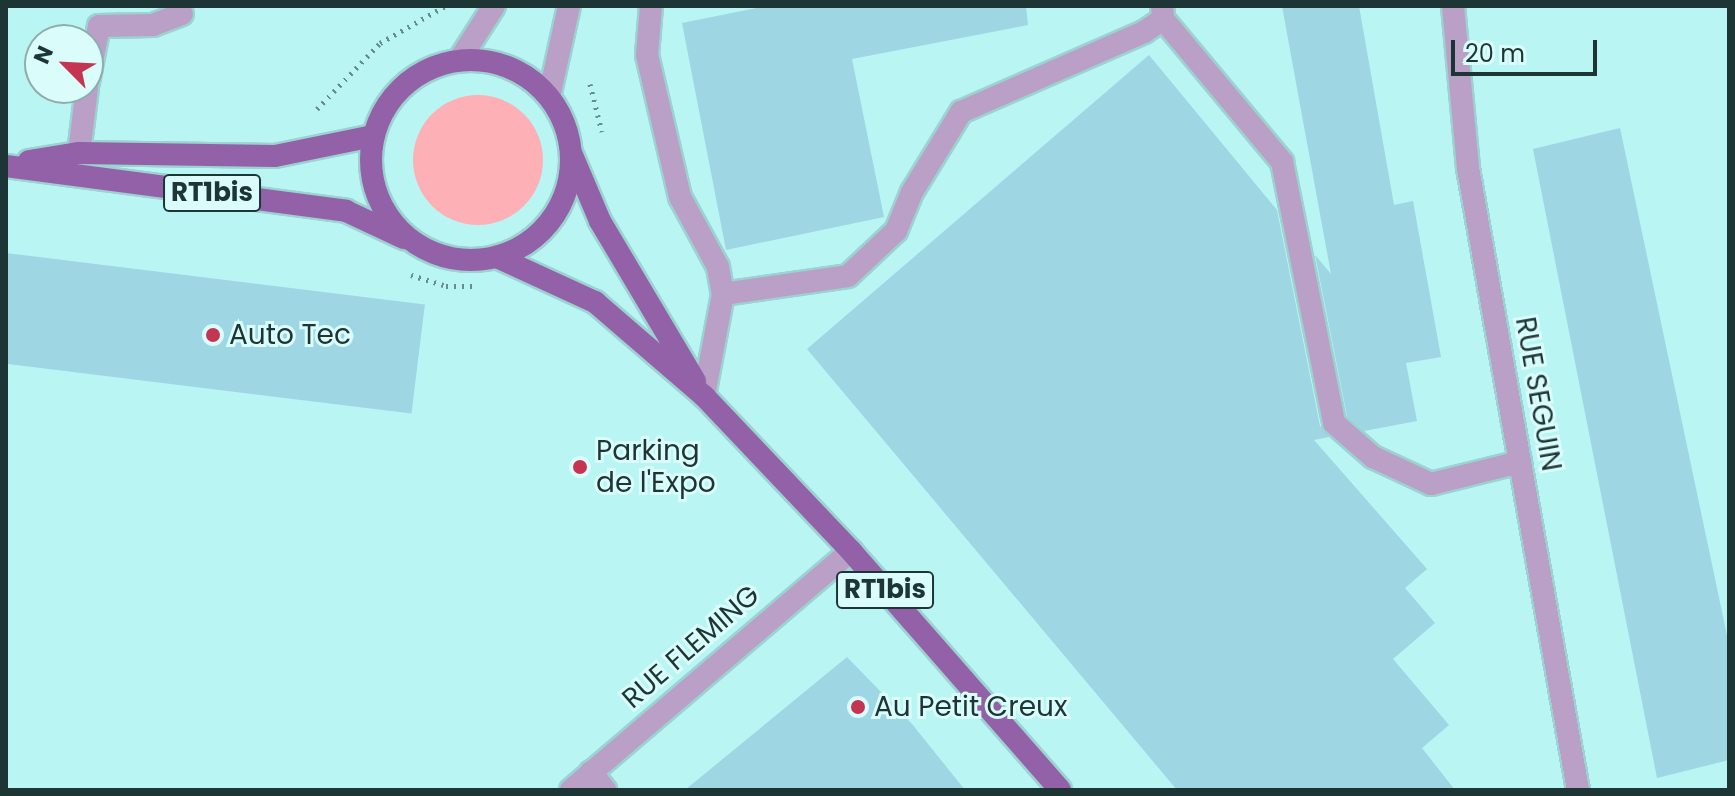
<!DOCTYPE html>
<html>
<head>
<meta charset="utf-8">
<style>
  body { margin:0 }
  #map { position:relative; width:1735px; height:796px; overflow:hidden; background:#b8f5f3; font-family:Poppins,sans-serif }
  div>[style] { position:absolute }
  .green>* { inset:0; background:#fdb0b6 }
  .round { border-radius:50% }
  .building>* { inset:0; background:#9ed6e4; transform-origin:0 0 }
  .path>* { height:5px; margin-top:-2.5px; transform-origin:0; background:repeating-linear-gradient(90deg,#648d8c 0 2px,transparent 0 8px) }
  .roads { filter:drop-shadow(2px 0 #9cd2d1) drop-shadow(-2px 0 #9cd2d1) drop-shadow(0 2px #9cd2d1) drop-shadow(0 -2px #9cd2d1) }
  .service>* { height:22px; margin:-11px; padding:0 11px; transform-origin:11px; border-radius:11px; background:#ba9fc7 }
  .minor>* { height:22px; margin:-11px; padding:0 11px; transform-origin:11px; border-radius:11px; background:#ba9fc7 }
  .tertiary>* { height:22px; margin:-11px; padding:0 11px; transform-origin:11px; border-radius:11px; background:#ba9fc7 }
  .primary>* { height:22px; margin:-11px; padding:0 11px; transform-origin:11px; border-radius:11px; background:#9261a8 }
  .primary>.ring { margin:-11px; padding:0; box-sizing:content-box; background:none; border:22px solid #9261a8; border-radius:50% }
  .dots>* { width:22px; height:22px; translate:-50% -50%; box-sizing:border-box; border:4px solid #dafdfc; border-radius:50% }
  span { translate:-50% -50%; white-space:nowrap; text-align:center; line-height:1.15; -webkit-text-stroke:6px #dafdfc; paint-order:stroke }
  .shield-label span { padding:2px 6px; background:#dafdfc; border:2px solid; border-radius:6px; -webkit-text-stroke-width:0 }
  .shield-label { font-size:26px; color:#1d3535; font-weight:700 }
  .poi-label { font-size:28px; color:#1d3535 }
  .left { translate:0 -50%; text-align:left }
  .street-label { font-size:28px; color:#1d3535 }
  .frame { position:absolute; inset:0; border:8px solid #1d3535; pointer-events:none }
  .north { position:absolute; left:24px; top:24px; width:80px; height:80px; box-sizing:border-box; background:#dafdfc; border:2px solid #8eadac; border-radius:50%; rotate:294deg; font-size:22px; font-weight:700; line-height:32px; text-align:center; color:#1d3535 }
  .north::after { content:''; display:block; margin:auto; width:28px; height:36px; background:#c53551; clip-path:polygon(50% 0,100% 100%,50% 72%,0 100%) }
  .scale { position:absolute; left:1451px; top:40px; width:146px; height:36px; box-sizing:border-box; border:4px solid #1d3535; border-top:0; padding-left:10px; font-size:24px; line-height:28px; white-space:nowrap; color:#1d3535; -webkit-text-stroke:6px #dafdfc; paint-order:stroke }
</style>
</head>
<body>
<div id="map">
  <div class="green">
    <div class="round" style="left:413px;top:95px;width:130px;height:130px"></div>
  </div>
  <div class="building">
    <div style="clip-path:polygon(767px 6px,1026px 6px,1028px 25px,852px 59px,884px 217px,726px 250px,682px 23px)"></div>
    <div style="clip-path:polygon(1282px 6px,1359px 6px,1394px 205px,1413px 201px,1441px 357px,1406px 363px,1417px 421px,1364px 431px,1347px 416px,1315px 255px,1331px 274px)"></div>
    <div style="clip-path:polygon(1149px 55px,1277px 210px,1320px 426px,1329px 437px,1314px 440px,1427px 569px,1405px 588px,1435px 623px,1393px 659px,1449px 725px,1422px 748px,1455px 790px,1177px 790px,807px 349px)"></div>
    <div style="clip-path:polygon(1620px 128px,1729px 645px,1729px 760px,1657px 778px,1533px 149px)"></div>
    <div style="left:6px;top:253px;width:422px;height:110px;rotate:7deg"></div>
    <div style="clip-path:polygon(847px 657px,912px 724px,965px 790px,685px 790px)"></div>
  </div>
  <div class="path">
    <div style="left:590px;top:84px;width:49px;rotate:76deg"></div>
    <div style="left:317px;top:109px;width:91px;rotate:-46.3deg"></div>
    <div style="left:380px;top:43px;width:75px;rotate:-29.6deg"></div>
    <div style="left:411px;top:275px;width:37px;rotate:17deg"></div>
    <div style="left:446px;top:286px;width:29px"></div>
  </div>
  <div class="roads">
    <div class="service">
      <div style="left:651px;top:6px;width:49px;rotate:94.7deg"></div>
      <div style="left:647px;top:55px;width:146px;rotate:76.9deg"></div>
      <div style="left:680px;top:197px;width:80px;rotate:61.5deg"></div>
      <div style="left:718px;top:267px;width:27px;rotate:80deg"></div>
      <div style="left:723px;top:294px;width:104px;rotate:100.6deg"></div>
      <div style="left:1163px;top:19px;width:186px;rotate:50.2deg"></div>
      <div style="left:1282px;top:162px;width:266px;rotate:78.7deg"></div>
      <div style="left:1334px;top:423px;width:52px;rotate:41.1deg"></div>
      <div style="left:1373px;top:457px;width:64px;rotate:25deg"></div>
      <div style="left:1431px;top:484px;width:92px;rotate:-13.9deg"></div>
      <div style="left:88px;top:82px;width:57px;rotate:-78.9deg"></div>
      <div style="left:99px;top:26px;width:54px;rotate:-1.1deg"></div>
      <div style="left:153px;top:25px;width:31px;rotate:-21deg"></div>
      <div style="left:79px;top:153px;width:65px;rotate:-83deg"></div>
      <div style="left:723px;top:294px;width:126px;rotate:-8.2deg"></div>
      <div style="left:848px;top:276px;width:66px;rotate:-43.2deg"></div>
      <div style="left:896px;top:231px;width:42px;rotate:-67.7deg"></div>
      <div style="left:912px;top:192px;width:94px;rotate:-58.5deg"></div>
      <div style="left:961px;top:112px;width:200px;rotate:-23.6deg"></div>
      <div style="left:1144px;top:32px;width:23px;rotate:-34deg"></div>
      <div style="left:1163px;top:19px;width:13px;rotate:-94deg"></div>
      <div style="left:571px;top:790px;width:368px;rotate:-40.5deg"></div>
    </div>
    <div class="minor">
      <div style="left:1453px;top:6px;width:163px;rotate:84.7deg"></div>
      <div style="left:1468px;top:168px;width:632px;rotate:79.97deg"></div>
      <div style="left:591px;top:772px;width:23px;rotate:52deg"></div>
    </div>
    <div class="tertiary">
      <div style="left:460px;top:59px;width:63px;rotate:-57.3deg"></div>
      <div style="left:549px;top:97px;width:93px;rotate:-77.6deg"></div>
    </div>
    <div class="primary">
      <div class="ring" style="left:371px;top:60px;width:178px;height:178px"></div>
      <div style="left:572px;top:155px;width:72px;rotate:67deg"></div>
      <div style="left:600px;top:221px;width:186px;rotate:59.3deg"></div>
      <div style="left:29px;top:161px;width:51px;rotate:-9.1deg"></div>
      <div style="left:79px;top:153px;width:196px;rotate:0.9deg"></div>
      <div style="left:275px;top:156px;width:100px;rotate:-11.5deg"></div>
      <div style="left:6px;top:166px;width:343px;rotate:7.5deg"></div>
      <div style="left:346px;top:211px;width:64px;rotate:25deg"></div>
      <div style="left:497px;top:257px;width:108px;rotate:24.7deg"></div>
      <div style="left:595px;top:302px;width:144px;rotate:40.8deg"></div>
      <div style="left:704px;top:396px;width:214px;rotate:46.5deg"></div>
      <div style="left:851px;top:551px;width:317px;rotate:48.8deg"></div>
    </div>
  </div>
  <div class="dots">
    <div style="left:213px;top:335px;background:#c53551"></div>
    <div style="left:580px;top:467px;background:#c53551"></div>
    <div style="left:858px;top:707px;background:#c53551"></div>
  </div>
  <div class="shield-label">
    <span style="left:212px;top:193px">RT1bis</span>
    <span style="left:885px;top:590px">RT1bis</span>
  </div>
  <div class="poi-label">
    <span class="left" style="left:229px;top:335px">Auto Tec</span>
    <span class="left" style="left:596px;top:467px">Parking<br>de l'Expo</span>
    <span class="left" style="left:874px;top:707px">Au Petit Creux</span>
  </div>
  <div class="street-label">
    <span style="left:1538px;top:394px;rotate:80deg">RUE SEGUIN</span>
    <span style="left:691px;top:647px;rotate:-41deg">RUE FLEMING</span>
  </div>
  <div class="frame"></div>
  <div class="north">N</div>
  <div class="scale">20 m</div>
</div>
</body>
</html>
